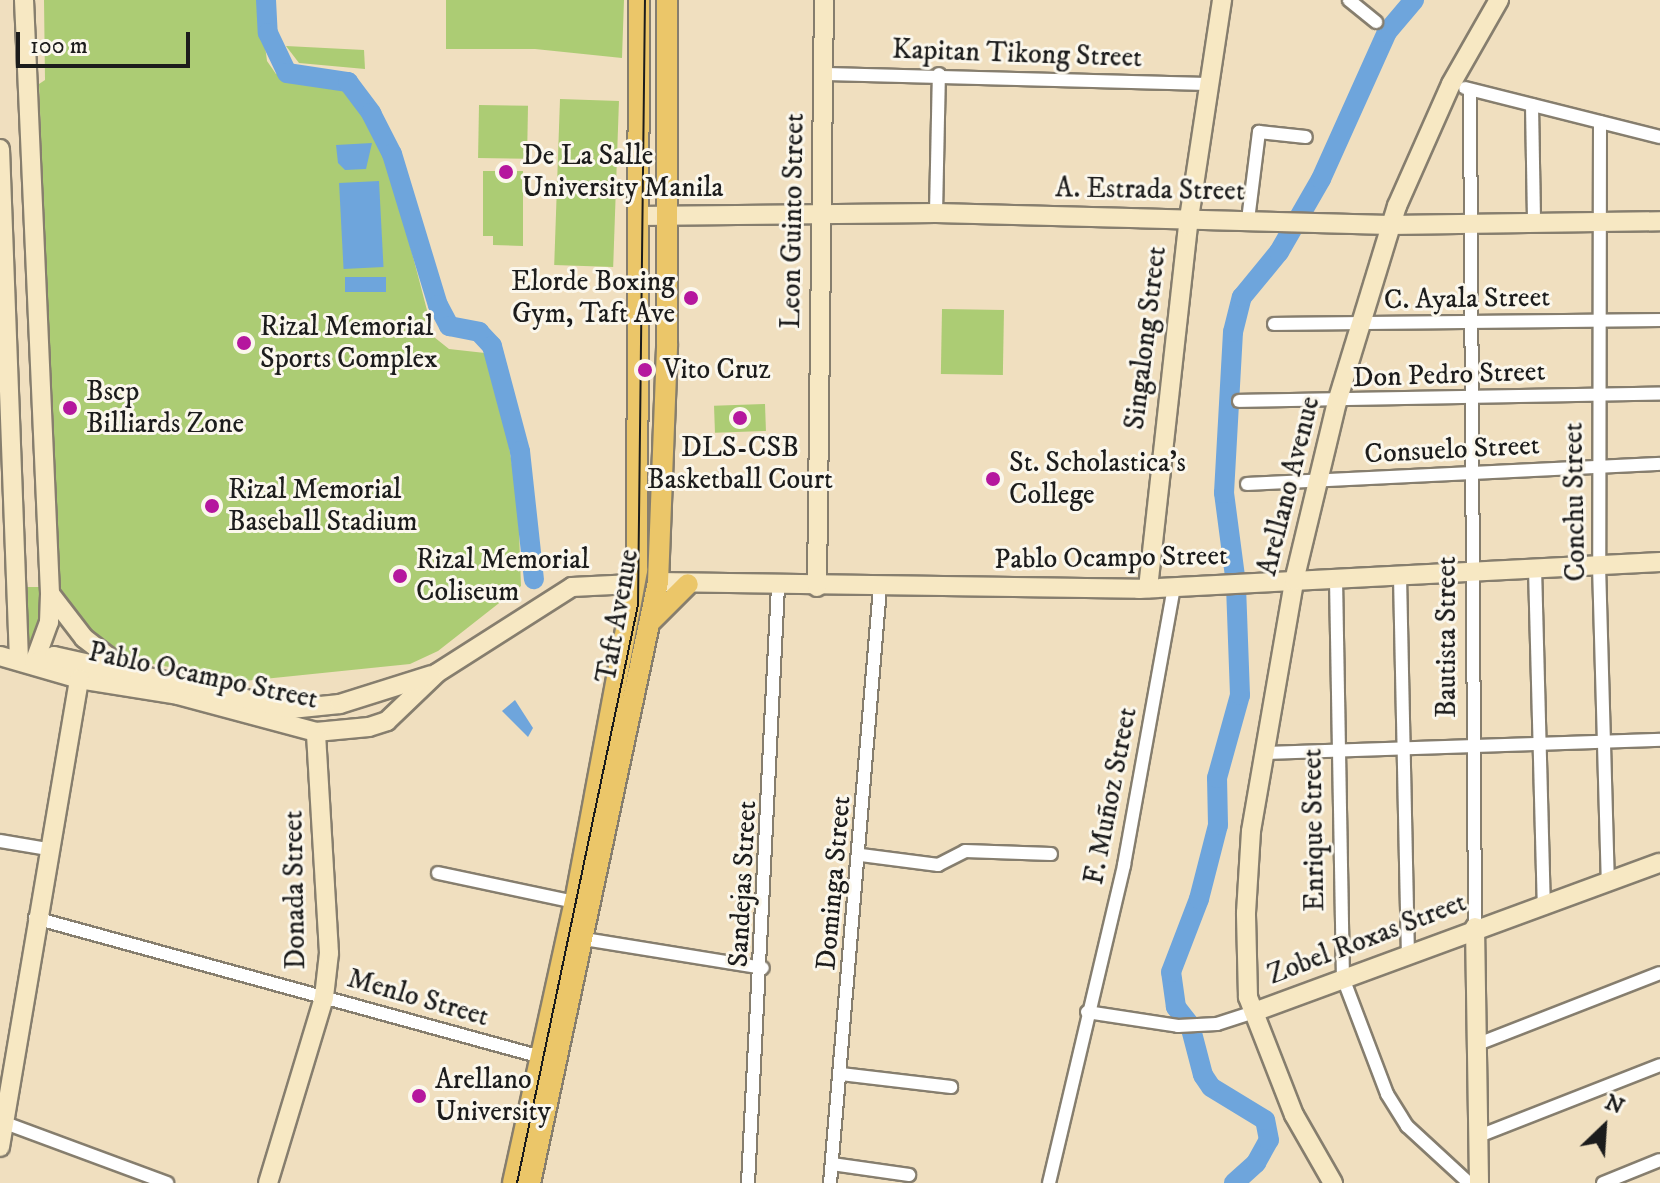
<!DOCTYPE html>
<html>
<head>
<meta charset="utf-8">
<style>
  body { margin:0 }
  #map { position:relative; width:1660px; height:1183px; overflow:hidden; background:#f0dfbf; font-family:"IM FELL DW Pica",serif }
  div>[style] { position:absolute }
  .green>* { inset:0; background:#accc74; transform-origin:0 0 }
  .water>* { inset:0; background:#6ea5dc; transform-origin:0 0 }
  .river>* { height:20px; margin:-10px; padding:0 10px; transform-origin:10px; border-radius:10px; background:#6ea5dc }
  .roads { filter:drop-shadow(2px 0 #867e6e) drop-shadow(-2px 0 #867e6e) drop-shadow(0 2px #867e6e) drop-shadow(0 -2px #867e6e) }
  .street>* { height:12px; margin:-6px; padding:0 6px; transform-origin:6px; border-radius:6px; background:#fff }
  .secondary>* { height:18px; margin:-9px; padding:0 9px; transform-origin:9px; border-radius:9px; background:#f7e8c3 }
  .primary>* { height:20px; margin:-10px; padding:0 10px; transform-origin:10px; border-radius:10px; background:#ebc669 }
  .tram>* { height:2px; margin:-1px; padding:0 1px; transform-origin:1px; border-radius:1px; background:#1c1c1c }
  .dots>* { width:22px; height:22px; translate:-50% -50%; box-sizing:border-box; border:4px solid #fbf7ec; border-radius:50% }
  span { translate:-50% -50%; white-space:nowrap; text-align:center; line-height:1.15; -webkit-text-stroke:6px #fbf7ec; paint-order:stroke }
  .street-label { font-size:28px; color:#1c1c1c }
  .poi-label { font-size:28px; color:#1c1c1c }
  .left { translate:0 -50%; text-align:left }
  .right { translate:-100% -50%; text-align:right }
  .north { position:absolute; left:1564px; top:1087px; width:80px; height:80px; -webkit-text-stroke:6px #fbf7ec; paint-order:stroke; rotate:25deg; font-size:22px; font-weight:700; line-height:32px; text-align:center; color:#1c1c1c }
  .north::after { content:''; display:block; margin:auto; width:28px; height:36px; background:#1c1c1c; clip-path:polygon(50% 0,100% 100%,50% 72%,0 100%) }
  .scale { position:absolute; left:16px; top:32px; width:174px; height:36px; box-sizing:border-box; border:4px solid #1c1c1c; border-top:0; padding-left:10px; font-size:24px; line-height:28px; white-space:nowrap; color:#1c1c1c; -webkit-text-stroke:6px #fbf7ec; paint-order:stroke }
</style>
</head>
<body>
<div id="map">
  <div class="green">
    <div style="clip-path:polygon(44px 0,259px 0,267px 61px,276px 74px,344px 83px,388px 161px,434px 337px,449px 349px,485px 353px,504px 415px,518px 502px,521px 586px,438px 651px,410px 664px,244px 681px,121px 658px,100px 643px,58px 596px,39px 84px,45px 80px)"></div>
    <div style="clip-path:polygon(446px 0,624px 0,622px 58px,535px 49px,446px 49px)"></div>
    <div style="clip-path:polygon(286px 46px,364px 50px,365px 69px,299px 63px)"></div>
    <div style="left:560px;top:99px;width:59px;height:166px;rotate:2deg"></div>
    <div style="left:479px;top:105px;width:49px;height:53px;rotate:1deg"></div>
    <div style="clip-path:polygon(483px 171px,523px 171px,523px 246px,493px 245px,493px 236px,483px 236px)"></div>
    <div style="left:942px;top:309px;width:62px;height:65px;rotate:1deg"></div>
    <div style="left:765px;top:404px;width:27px;height:51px;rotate:88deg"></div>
    <div style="clip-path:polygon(24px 587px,42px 587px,42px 615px,28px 645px)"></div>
  </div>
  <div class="water">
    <div style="clip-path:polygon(372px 143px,366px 169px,345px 170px,338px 163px,336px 145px)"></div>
    <div style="left:379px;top:181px;width:86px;height:40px;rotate:87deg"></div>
    <div style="left:345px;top:277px;width:41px;height:15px"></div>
    <div style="clip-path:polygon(515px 700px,533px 728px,528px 737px,502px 711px)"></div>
  </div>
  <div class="river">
    <div style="left:266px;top:0;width:33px;rotate:87deg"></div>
    <div style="left:268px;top:33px;width:44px;rotate:64.6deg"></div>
    <div style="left:287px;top:73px;width:62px;rotate:8.4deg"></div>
    <div style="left:348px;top:82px;width:39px;rotate:53deg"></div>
    <div style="left:371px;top:113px;width:46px;rotate:62.9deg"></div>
    <div style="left:392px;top:154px;width:158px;rotate:73.1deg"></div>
    <div style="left:438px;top:305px;width:24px;rotate:62deg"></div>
    <div style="left:449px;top:326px;width:31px;rotate:11deg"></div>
    <div style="left:479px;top:332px;width:19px;rotate:47deg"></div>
    <div style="left:492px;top:346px;width:109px;rotate:75.1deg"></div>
    <div style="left:520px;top:451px;width:129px;rotate:83.8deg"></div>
    <div style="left:1234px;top:1183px;width:30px;rotate:-42deg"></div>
    <div style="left:1256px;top:1163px;width:26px;rotate:-61deg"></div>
    <div style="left:1269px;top:1140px;width:20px;rotate:-101deg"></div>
    <div style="left:1265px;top:1120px;width:63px;rotate:-148.6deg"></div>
    <div style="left:1211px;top:1087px;width:14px;rotate:-124deg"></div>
    <div style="left:1203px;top:1075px;width:52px;rotate:-104.6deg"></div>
    <div style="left:1190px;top:1025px;width:23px;rotate:-128deg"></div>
    <div style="left:1176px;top:1007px;width:35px;rotate:-98deg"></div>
    <div style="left:1171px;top:972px;width:78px;rotate:-69deg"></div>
    <div style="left:1199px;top:899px;width:76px;rotate:-75.6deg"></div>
    <div style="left:1218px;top:825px;width:47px;rotate:-91.2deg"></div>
    <div style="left:1217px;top:778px;width:86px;rotate:-74.5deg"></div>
    <div style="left:1240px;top:695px;width:111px;rotate:-92.1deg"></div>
    <div style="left:1236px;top:584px;width:92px;rotate:-97.5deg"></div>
    <div style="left:1224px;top:493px;width:161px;rotate:-86.8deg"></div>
    <div style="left:1233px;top:332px;width:36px;rotate:-76deg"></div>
    <div style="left:1242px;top:297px;width:58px;rotate:-50.6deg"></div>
    <div style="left:1279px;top:252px;width:84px;rotate:-60.1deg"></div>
    <div style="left:1321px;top:179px;width:161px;rotate:-65.8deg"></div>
    <div style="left:1387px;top:32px;width:42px;rotate:-49.8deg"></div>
  </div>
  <div class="roads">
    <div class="street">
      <div style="left:1349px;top:0;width:35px;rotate:39deg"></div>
      <div style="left:823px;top:74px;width:388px;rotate:1.5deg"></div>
      <div style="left:1465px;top:88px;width:201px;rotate:14.1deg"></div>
      <div style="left:1470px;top:90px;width:837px;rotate:89.66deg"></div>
      <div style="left:1532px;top:105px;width:118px;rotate:89deg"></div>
      <div style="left:1600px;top:122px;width:443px;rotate:90.1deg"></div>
      <div style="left:1599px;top:565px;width:316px;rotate:88.4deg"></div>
      <div style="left:936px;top:213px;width:139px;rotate:-88.8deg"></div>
      <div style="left:1248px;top:220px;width:89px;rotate:-82.9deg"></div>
      <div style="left:1259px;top:132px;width:47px;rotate:6.1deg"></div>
      <div style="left:1274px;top:324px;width:386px;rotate:-0.6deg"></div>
      <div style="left:1239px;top:401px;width:421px;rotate:-1deg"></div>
      <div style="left:1247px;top:484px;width:413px;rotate:-2.8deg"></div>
      <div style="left:1535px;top:568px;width:340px;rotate:88.5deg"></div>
      <div style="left:1400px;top:576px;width:377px;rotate:88.8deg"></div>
      <div style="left:1336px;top:579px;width:399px;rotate:89deg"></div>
      <div style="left:1343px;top:978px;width:124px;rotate:69.2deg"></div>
      <div style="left:1387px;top:1094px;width:38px;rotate:58deg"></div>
      <div style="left:1407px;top:1126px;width:84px;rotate:42.6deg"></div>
      <div style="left:1264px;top:753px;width:396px;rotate:-1.9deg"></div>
      <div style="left:0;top:841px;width:49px;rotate:9.5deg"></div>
      <div style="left:861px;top:855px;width:78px;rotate:7.4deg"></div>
      <div style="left:938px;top:865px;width:30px;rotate:-27deg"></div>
      <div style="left:965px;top:851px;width:86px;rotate:2deg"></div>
      <div style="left:438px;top:873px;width:144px;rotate:12deg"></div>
      <div style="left:35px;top:918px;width:529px;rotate:15.35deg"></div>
      <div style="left:584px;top:939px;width:181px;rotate:9.2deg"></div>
      <div style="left:1087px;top:1012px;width:92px;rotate:8.7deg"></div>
      <div style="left:1178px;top:1026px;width:39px;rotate:-3deg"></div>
      <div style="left:1217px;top:1024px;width:39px;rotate:-18deg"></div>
      <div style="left:1478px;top:1044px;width:195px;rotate:-21.3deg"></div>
      <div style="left:841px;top:1074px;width:111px;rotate:6.7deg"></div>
      <div style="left:5px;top:1123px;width:173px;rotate:20.3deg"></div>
      <div style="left:1479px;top:1136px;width:194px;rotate:-21.4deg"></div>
      <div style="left:832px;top:1164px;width:78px;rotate:8.1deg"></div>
      <div style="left:748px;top:1183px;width:597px;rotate:-87.12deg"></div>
      <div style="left:830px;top:1183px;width:598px;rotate:-85.2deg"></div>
      <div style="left:1049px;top:1183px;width:327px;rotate:-76.7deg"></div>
      <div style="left:1124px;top:865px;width:281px;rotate:-79.8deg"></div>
      <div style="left:1603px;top:1183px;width:61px;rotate:-22deg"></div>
    </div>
    <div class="secondary">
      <div style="left:24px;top:0;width:595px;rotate:87.49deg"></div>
      <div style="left:50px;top:594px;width:28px;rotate:92deg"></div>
      <div style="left:49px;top:622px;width:44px;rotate:110.1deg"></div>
      <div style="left:0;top:149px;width:510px;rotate:87.87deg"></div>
      <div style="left:638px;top:216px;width:298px;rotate:-0.6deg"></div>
      <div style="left:936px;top:213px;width:454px;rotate:1.5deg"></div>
      <div style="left:1390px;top:225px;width:270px;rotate:-0.8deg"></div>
      <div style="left:658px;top:582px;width:481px;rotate:0.8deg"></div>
      <div style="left:1139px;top:589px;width:522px;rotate:-2.97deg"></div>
      <div style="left:817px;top:587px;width:587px;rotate:-89.32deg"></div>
      <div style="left:1148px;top:588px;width:365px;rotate:-83.7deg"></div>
      <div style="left:1188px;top:225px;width:228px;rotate:-81.4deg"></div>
      <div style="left:51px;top:595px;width:54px;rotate:52.5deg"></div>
      <div style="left:84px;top:638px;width:44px;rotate:37.6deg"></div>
      <div style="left:0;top:656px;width:82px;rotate:16.2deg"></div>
      <div style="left:79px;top:679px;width:100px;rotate:9.2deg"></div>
      <div style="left:178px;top:695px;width:143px;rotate:15deg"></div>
      <div style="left:316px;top:732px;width:53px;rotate:-5.4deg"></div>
      <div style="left:369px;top:727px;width:19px;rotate:-18deg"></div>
      <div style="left:387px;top:721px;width:69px;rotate:-43.8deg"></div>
      <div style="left:437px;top:673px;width:160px;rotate:-32.5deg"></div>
      <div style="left:572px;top:587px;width:61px;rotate:-2.8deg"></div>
      <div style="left:34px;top:663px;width:21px;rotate:-19deg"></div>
      <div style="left:54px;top:656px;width:243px;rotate:12.6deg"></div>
      <div style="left:291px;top:709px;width:49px;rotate:-5.8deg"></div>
      <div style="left:340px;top:704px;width:96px;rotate:-17.5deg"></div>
      <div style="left:1475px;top:927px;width:256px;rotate:89.1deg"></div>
      <div style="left:1254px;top:1012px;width:432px;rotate:-20.2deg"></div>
      <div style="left:0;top:1147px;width:475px;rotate:-80.4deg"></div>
      <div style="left:268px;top:1183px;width:194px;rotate:-73.2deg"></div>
      <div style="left:324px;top:997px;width:44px;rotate:-83.5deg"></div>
      <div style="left:329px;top:953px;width:221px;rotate:-93.4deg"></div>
      <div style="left:1333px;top:1183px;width:78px;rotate:-119.8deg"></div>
      <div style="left:1294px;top:1115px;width:127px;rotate:-111.3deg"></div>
      <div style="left:1248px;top:997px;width:84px;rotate:-91.4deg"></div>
      <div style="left:1246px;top:913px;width:82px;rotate:-86.5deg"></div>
      <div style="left:1251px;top:831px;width:254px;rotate:-80.2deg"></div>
      <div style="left:1294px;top:581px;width:184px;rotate:-76.5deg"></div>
      <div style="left:1337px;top:402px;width:205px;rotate:-73deg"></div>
      <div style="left:1397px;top:206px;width:133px;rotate:-66.1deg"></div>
      <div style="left:1451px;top:84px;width:97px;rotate:-60.3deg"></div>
    </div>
    <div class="primary">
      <div style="left:651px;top:621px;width:52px;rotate:-45deg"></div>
      <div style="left:513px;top:1183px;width:288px;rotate:-77.6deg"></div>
      <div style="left:575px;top:902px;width:338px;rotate:-79.4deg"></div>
      <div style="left:637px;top:570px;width:570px;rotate:-89.8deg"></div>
      <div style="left:530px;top:1183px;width:614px;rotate:-77.98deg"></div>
      <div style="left:658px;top:582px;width:238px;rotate:-87.8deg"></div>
      <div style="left:667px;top:344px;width:344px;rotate:-90deg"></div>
    </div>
  </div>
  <div class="tram">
    <div style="left:517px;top:1183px;width:591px;rotate:-78.18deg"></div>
    <div style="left:638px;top:605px;width:605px;rotate:-89.34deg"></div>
  </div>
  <div class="dots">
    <div style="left:506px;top:172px;background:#b5179e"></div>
    <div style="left:691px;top:298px;background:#b5179e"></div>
    <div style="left:244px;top:343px;background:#b5179e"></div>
    <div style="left:645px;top:370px;background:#b5179e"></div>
    <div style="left:70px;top:408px;background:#b5179e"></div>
    <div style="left:740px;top:418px;background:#b5179e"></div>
    <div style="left:993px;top:479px;background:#b5179e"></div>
    <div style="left:212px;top:506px;background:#b5179e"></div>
    <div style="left:400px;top:576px;background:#b5179e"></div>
    <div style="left:419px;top:1096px;background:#b5179e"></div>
  </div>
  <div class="street-label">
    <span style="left:1017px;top:54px;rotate:2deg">Kapitan Tikong Street</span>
    <span style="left:1150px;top:190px;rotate:1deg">A. Estrada Street</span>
    <span style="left:793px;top:221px;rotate:-89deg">Leon Guinto Street</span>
    <span style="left:1467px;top:299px;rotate:-1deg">C. Ayala Street</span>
    <span style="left:1146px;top:338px;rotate:-83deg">Singalong Street</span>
    <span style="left:1449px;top:375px;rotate:-2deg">Don Pedro Street</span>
    <span style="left:1452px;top:450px;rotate:-3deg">Consuelo Street</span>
    <span style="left:1289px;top:486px;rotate:-76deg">Arellano Avenue</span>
    <span style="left:1575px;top:502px;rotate:-91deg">Conchu Street</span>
    <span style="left:1111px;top:558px;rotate:-1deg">Pablo Ocampo Street</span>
    <span style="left:618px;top:616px;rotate:-80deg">Taft Avenue</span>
    <span style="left:1447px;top:637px;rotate:-90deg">Bautista Street</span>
    <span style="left:203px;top:676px;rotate:12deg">Pablo Ocampo Street</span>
    <span style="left:1111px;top:796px;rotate:-79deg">F. Muñoz Street</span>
    <span style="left:1314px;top:830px;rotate:-91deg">Enrique Street</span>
    <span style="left:834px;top:883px;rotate:-85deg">Dominga Street</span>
    <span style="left:743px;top:884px;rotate:-87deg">Sandejas Street</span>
    <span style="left:295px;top:890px;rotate:-91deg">Donada Street</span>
    <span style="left:1367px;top:939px;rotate:-21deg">Zobel Roxas Street</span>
    <span style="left:418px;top:998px;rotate:16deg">Menlo Street</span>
  </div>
  <div class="poi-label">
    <span class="left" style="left:522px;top:172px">De La Salle<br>University Manila</span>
    <span class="right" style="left:675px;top:298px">Elorde Boxing<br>Gym, Taft Ave</span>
    <span class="left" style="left:260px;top:343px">Rizal Memorial<br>Sports Complex</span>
    <span class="left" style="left:663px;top:370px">Vito Cruz</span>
    <span class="left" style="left:86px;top:408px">Bscp<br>Billiards Zone</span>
    <span style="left:740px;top:464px">DLS-CSB<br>Basketball Court</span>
    <span class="left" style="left:1009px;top:479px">St. Scholastica's<br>College</span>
    <span class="left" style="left:228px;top:506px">Rizal Memorial<br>Baseball Stadium</span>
    <span class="left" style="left:416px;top:576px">Rizal Memorial<br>Coliseum</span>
    <span class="left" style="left:435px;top:1096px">Arellano<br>University</span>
  </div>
  <div class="north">N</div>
  <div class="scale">100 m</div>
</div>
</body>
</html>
